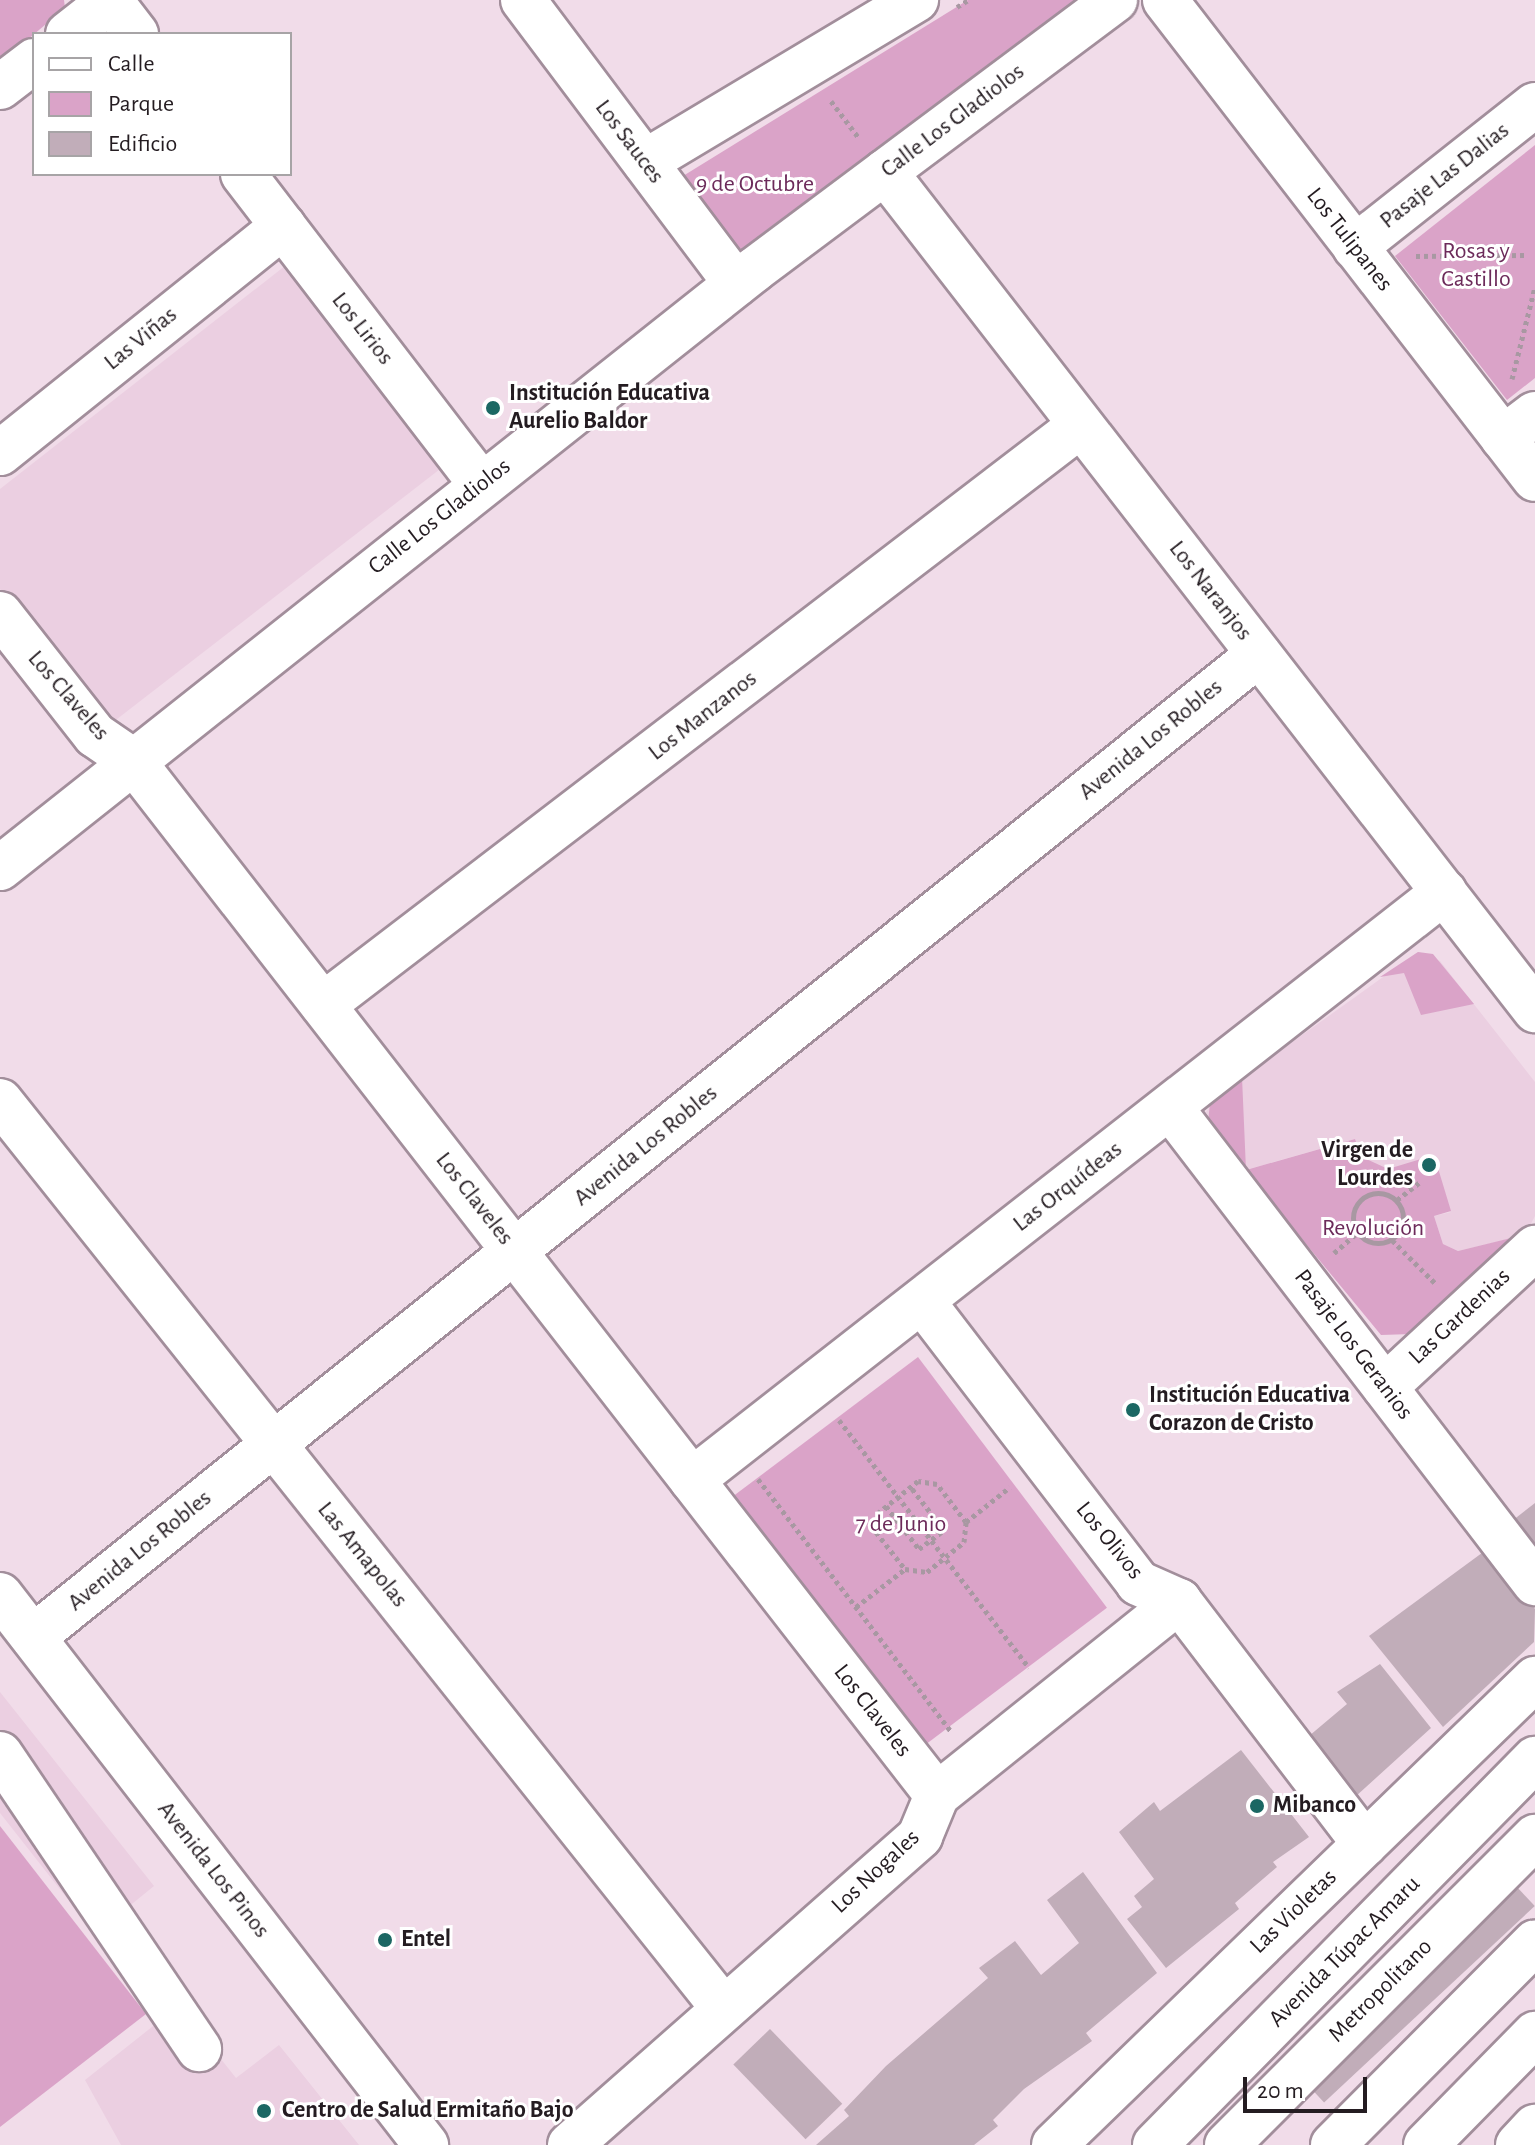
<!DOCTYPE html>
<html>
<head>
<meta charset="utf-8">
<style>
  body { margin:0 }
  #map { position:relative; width:1535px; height:2145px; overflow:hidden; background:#f1dce9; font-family:"Alegreya Sans",sans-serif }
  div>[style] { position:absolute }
  .built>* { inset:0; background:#ebcfe1 }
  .green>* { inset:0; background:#daa3c8; transform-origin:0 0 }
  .building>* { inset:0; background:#c1adb9; transform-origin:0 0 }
  .path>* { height:5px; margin-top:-2.5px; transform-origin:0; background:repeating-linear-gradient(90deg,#a898a2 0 4px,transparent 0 8px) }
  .path>.ring { margin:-2.5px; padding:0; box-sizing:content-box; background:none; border:5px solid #a898a2; border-radius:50% }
  .roads { filter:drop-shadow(2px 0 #a28e9b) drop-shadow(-2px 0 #a28e9b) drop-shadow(0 2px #a28e9b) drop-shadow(0 -2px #a28e9b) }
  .minor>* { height:44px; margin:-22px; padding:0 22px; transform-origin:22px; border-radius:22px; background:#fff }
  .major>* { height:44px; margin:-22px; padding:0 22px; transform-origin:22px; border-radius:22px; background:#fff }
  .dots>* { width:22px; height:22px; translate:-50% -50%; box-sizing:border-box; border:4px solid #fff; border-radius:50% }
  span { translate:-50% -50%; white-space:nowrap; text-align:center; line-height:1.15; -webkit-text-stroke:6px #fff; paint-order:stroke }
  .street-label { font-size:24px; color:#241c21 }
  .park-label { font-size:24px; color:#6c2a5a }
  .poi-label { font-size:24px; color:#241c21; font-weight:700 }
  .left { translate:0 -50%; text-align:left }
  .right { translate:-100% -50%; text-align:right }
  .legend { position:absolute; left:32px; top:32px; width:260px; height:144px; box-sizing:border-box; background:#fff; border:2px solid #a7a4a6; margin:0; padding:10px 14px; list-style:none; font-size:24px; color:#241c21 }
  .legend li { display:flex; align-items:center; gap:16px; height:40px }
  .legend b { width:40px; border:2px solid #a7a4a6 }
  .scale { position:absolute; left:1243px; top:2077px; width:124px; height:36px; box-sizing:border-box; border:4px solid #241c21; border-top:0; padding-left:10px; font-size:24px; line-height:28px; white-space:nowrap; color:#241c21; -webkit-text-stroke:6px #fff; paint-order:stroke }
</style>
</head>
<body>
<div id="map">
  <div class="built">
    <div style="clip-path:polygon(290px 262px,444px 466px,108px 726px,0 589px,0 489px)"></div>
    <div style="clip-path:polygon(1418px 952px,1440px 961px,1535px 1082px,1535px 1216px,1525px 1235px,1458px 1251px,1443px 1244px,1434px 1216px,1451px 1212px,1362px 1157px,1355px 1139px,1245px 1170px,1206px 1112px,1217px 1096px)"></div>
    <div style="clip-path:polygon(0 1692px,154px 1886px,111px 1921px,236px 2078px,279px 2045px,359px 2145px,121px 2145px,85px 2080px,162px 2019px,0 1813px)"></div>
  </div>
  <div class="green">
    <div style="clip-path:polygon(0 0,64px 0,65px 8px,0 63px)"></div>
    <div style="clip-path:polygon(968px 0,1082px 0,740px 251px,683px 176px)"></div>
    <div style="clip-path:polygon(1535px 145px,1535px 378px,1507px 400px,1395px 256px)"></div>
    <div style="clip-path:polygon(1418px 952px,1433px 954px,1474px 1004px,1421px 1015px,1404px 973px,1380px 977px)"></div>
    <div style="clip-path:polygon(1242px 1077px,1246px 1170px,1355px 1139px,1362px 1157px,1388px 1169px,1434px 1155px,1451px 1211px,1434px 1216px,1443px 1244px,1458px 1251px,1511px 1238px,1412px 1334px,1381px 1335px,1245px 1170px,1208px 1122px,1210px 1103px)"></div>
    <div style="left:918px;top:1357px;width:314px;height:232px;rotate:53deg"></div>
    <div style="clip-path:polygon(0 1826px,146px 2014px,0 2127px)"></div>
  </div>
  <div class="building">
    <div style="clip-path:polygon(1535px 1503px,1535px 1570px,1503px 1528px)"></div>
    <div style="clip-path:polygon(1486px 1550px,1535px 1609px,1534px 1642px,1443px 1727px,1369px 1636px)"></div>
    <div style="clip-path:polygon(1380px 1664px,1431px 1728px,1355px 1797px,1309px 1736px,1347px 1704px,1337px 1692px)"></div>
    <div style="clip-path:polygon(1241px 1750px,1309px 1837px,1273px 1862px,1277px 1867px,1235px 1903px,1239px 1909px,1166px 1968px,1127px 1919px,1142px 1907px,1134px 1896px,1154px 1879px,1119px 1832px,1154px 1802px,1160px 1811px)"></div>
    <div style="clip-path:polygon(1083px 1872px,1157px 1973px,1086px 2033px,1092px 2041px,1024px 2089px,993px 2120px,998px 2126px,974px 2145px,816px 2145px,849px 2116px,844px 2110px,886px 2066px,988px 1978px,979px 1968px,1015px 1941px,1041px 1975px,1079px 1943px,1047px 1900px)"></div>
    <div style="left:1517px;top:1887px;width:26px;height:288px;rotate:47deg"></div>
    <div style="left:770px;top:2029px;width:104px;height:51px;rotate:46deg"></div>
  </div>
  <div class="path">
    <div style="left:957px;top:7px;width:13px;rotate:-32deg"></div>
    <div style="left:831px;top:101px;width:46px;rotate:52.9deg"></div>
    <div style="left:1416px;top:256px;width:111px;rotate:-0.5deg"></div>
    <div style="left:1512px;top:379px;width:95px;rotate:-76deg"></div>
    <div class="ring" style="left:1353px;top:1193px;width:45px;height:45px"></div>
    <div style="left:1397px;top:1200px;width:28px;rotate:-38deg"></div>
    <div style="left:1392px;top:1240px;width:61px;rotate:45deg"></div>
    <div style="left:1334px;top:1253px;width:30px;rotate:-41deg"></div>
    <div style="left:839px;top:1420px;width:312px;rotate:52.5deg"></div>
    <div style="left:758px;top:1479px;width:317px;rotate:52.6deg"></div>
    <div style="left:886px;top:1506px;width:54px;rotate:52.5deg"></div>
    <div style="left:919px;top:1549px;width:31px;rotate:-37deg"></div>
    <div style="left:944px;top:1530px;width:56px;rotate:-127.7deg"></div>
    <div style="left:966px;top:1522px;width:48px;rotate:-127.3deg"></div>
    <div style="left:937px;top:1484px;width:19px;rotate:-171deg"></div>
    <div style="left:918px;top:1481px;width:50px;rotate:141.5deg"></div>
    <div style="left:879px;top:1512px;width:20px;rotate:99deg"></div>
    <div style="left:876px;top:1532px;width:47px;rotate:51.9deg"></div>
    <div style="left:905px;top:1569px;width:22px;rotate:8deg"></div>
    <div style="left:927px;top:1572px;width:48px;rotate:-39deg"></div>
    <div style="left:964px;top:1542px;width:20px;rotate:-84deg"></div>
    <div style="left:966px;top:1522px;width:56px;rotate:-38.5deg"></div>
    <div style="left:856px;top:1607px;width:62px;rotate:-37.8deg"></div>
  </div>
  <div class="roads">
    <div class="minor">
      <div style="left:110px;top:0;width:43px;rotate:52.6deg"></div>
      <div style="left:523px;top:0;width:355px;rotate:53.1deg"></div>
      <div style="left:1165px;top:0;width:605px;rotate:52.32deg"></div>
      <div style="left:68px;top:34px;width:53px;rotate:-38.2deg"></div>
      <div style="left:0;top:87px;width:43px;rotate:-37.4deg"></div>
      <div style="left:645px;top:162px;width:316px;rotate:-30.9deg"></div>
      <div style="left:885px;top:172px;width:1061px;rotate:52.2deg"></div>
      <div style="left:243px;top:174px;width:391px;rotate:52.5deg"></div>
      <div style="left:1355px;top:247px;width:229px;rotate:-38.3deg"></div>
      <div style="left:1503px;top:438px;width:40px;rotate:-37deg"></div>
      <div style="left:0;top:453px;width:363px;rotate:-38.7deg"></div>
      <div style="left:0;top:614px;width:154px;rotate:51.9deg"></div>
      <div style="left:95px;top:735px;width:46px;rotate:34.4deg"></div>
      <div style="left:133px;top:761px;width:1310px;rotate:52.13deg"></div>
      <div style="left:0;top:868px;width:962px;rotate:-38.42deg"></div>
      <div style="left:754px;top:270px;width:451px;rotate:-36.8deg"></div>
      <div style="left:323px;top:1005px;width:954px;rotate:-37.42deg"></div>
      <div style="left:0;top:1101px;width:1161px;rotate:51.43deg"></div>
      <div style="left:1170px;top:1107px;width:600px;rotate:52.52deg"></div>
      <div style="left:922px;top:1301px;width:355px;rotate:52.5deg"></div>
      <div style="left:1138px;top:1583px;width:45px;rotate:23.7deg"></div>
      <div style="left:1179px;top:1601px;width:306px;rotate:52.6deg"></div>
      <div style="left:1385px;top:1387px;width:205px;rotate:-42.8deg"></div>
      <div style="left:692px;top:1480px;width:955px;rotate:-38.02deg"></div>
      <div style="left:0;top:1595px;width:696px;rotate:52.24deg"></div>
      <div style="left:33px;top:1637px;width:1571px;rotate:-38.72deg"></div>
      <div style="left:0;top:1754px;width:356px;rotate:56deg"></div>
      <div style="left:570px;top:2145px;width:467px;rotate:-41.4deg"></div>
      <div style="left:920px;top:1836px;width:44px;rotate:-67.5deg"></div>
      <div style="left:937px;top:1795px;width:310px;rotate:-38.7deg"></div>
      <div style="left:1054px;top:2145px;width:670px;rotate:-44.09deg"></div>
      <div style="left:1227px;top:2145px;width:436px;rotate:-45deg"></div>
      <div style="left:1333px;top:2145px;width:286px;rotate:-45.1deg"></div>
      <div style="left:1518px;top:2145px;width:25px;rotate:-47deg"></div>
    </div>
    <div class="major">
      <div style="left:1155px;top:2145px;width:542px;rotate:-45.45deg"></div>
      <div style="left:1426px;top:2145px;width:156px;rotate:-45.5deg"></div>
    </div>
  </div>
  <div class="dots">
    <div style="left:493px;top:408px;background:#1b6763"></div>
    <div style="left:1429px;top:1165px;background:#1b6763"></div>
    <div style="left:1133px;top:1410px;background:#1b6763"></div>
    <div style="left:1257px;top:1806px;background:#1b6763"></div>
    <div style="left:385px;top:1940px;background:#1b6763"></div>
    <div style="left:264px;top:2111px;background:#1b6763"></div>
  </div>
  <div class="street-label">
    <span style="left:953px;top:121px;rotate:-37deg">Calle Los Gladiolos</span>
    <span style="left:629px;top:142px;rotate:53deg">Los Sauces</span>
    <span style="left:1445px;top:176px;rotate:-38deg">Pasaje Las Dalias</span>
    <span style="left:1349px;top:240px;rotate:52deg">Los Tulipanes</span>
    <span style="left:362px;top:329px;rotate:52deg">Los Lirios</span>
    <span style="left:141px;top:339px;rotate:-39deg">Las Viñas</span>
    <span style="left:440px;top:517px;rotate:-38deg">Calle Los Gladiolos</span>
    <span style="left:1210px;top:591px;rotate:52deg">Los Naranjos</span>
    <span style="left:68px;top:696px;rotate:49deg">Los Claveles</span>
    <span style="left:703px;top:716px;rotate:-38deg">Los Manzanos</span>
    <span style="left:1151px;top:740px;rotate:-39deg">Avenida Los Robles</span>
    <span style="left:646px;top:1146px;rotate:-39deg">Avenida Los Robles</span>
    <span style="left:1068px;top:1187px;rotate:-38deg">Las Orquídeas</span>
    <span style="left:474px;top:1199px;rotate:52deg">Los Claveles</span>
    <span style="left:1460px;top:1317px;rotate:-43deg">Las Gardenias</span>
    <span style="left:1353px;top:1345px;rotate:53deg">Pasaje Los Geranios</span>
    <span style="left:1109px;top:1541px;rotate:51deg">Los Olivos</span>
    <span style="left:140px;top:1551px;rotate:-39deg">Avenida Los Robles</span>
    <span style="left:362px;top:1555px;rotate:51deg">Las Amapolas</span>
    <span style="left:872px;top:1711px;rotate:52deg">Los Claveles</span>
    <span style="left:213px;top:1870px;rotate:52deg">Avenida Los Pinos</span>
    <span style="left:876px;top:1872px;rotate:-43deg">Los Nogales</span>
    <span style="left:1294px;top:1912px;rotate:-44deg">Las Violetas</span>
    <span style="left:1345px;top:1952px;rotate:-45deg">Avenida Túpac Amaru</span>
    <span style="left:1381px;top:1991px;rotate:-45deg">Metropolitano</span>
  </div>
  <div class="park-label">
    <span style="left:755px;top:185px">9 de Octubre</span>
    <span style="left:1476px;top:266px">Rosas y<br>Castillo</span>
    <span style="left:1373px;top:1229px">Revolución</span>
    <span style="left:901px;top:1525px">7 de Junio</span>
  </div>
  <div class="poi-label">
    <span class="left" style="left:509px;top:408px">Institución Educativa<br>Aurelio Baldor</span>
    <span class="right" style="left:1413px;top:1165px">Virgen de<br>Lourdes</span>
    <span class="left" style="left:1149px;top:1410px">Institución Educativa<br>Corazon de Cristo</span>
    <span class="left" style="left:1273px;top:1806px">Mibanco</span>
    <span class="left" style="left:401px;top:1940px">Entel</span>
    <span class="left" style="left:282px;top:2111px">Centro de Salud Ermitaño Bajo</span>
  </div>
  <ul class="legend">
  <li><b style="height:10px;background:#fff"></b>Calle</li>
  <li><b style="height:22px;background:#daa3c8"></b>Parque</li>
  <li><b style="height:22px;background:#c1adb9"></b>Edificio</li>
  </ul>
  <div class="scale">20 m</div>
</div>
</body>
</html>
